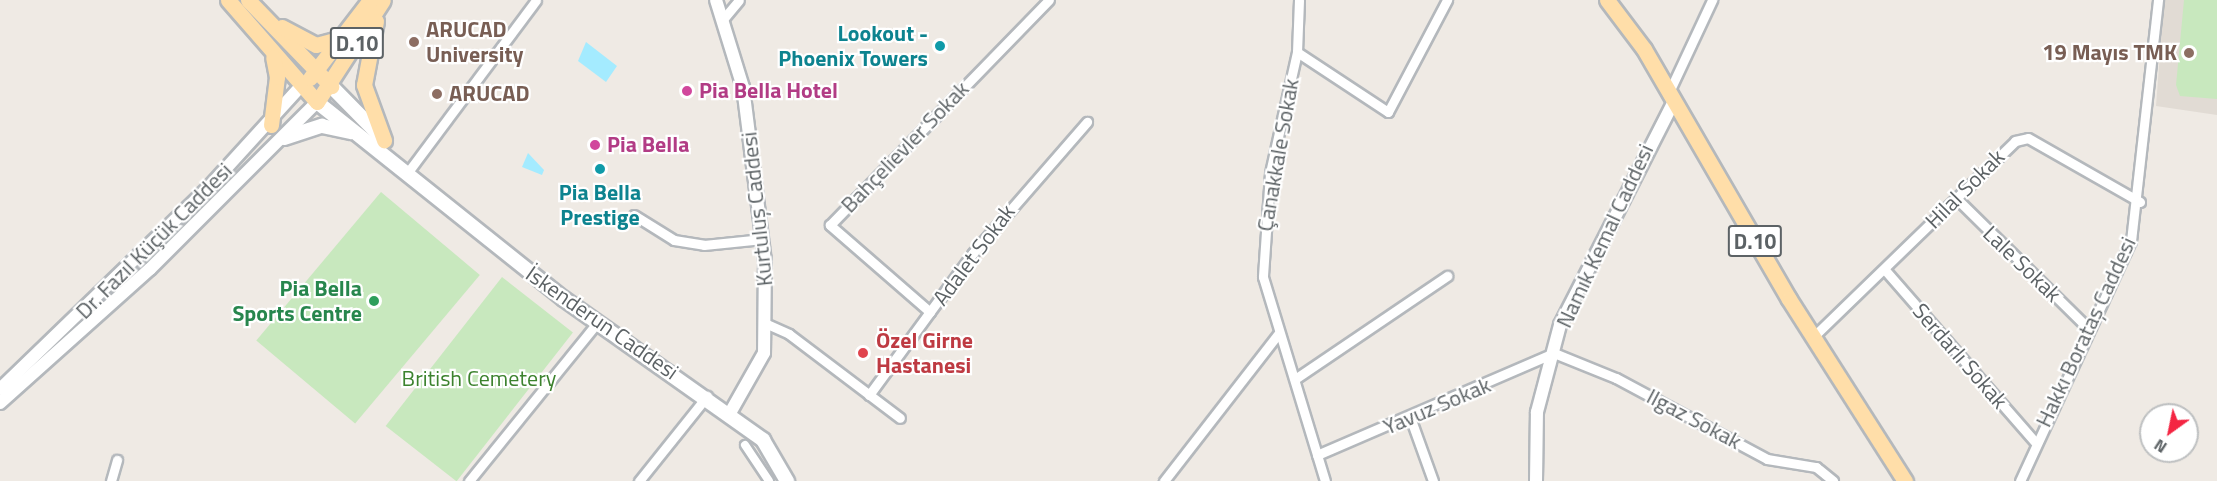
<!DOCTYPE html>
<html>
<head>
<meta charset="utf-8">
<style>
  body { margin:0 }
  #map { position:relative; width:2217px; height:481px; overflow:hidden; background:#efeae4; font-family:"Titillium Web",sans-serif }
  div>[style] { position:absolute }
  .education>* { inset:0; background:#e1dbd4 }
  .green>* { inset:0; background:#c8e8be; transform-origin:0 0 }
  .water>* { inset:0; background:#a4ebff }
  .roads { filter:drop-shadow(2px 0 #b4b8bc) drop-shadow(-2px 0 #b4b8bc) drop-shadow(0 2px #b4b8bc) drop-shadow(0 -2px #b4b8bc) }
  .pedestrian>* { height:8px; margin:-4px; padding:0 4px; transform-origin:4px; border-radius:4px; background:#fff }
  .minor>* { height:9px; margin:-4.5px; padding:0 4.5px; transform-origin:4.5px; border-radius:4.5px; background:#fff }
  .tertiary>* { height:12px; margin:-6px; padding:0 6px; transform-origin:6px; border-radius:6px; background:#fff }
  .secondary>* { height:14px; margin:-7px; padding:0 7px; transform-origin:7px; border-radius:7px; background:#fff }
  .primary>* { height:15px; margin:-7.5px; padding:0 7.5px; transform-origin:7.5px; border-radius:7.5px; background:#ffdea9 }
  .dots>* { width:16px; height:16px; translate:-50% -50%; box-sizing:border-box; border:3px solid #fff; border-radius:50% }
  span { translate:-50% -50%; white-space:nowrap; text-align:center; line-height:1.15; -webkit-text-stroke:4.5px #fff; paint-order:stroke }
  .shield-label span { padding:2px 4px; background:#fff; border:2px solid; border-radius:4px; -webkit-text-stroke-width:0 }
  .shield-label { font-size:21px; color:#5c6265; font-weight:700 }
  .education-label { font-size:22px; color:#785e54; font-weight:700 }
  .left { translate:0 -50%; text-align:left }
  .right { translate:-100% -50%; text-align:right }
  .culture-label { font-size:22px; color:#0d838f; font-weight:700 }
  .hotel-label { font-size:22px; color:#b23c85; font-weight:700 }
  .street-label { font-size:22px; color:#5c6265 }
  .leisure-label { font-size:22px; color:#27864d; font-weight:700 }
  .health-label { font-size:22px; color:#be3a42; font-weight:700 }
  .park-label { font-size:22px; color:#3c822e }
  .north { position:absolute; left:2139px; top:403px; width:60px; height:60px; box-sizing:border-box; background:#fff; border:2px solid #bec0c1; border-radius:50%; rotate:213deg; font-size:16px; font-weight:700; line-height:24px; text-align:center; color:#5c6265 }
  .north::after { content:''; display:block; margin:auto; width:21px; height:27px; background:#f42542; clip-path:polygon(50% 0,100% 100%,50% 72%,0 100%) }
</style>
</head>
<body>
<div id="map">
  <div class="education">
    <div style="clip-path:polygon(2164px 0,2217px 0,2217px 115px,2156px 106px)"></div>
  </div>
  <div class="green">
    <div style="clip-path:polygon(2184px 0,2217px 0,2217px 99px,2180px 96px,2176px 85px)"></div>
    <div style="left:381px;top:192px;width:129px;height:194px;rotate:40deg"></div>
    <div style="left:502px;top:277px;width:90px;height:189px;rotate:38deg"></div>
  </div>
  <div class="water">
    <div style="clip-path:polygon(586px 42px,617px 66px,606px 82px,578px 61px)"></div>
    <div style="clip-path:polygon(528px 153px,544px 170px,542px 175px,522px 167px)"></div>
  </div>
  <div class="roads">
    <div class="pedestrian">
      <div style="left:745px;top:445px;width:43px;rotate:56.3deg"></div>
    </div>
    <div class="minor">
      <div style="left:1299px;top:0;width:52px;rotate:92.2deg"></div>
      <div style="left:1297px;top:52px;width:124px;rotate:102.6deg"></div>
      <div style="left:1270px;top:173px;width:104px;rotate:93.9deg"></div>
      <div style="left:1263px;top:277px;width:213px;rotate:73.1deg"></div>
      <div style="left:724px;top:18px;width:23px;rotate:-50deg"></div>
      <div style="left:1297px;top:52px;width:109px;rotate:33.4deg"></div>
      <div style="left:1388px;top:112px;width:127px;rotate:-62.2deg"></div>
      <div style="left:1669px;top:92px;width:102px;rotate:-64.9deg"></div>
      <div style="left:408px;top:172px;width:214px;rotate:-53.3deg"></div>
      <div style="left:1956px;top:198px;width:187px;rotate:44.6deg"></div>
      <div style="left:634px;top:215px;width:47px;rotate:32deg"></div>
      <div style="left:674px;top:240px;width:30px;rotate:9deg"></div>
      <div style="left:704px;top:245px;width:59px;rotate:-5.8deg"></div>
      <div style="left:1885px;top:270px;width:228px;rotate:48.9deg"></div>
      <div style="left:930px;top:312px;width:133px;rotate:-139deg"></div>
      <div style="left:830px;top:225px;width:314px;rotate:-45.8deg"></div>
      <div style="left:767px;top:324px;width:24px;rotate:24deg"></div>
      <div style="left:789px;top:334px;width:139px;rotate:37.1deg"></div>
      <div style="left:1813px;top:337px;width:281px;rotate:-44.1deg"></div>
      <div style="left:2015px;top:141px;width:13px;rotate:-13deg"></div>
      <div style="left:2028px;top:138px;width:129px;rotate:29.7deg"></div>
      <div style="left:1295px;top:379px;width:184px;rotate:-34.1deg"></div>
      <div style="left:869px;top:395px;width:176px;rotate:-53.8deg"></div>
      <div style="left:973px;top:253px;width:174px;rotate:-49deg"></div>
      <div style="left:1410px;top:417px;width:68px;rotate:70.2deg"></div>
      <div style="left:1317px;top:455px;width:258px;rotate:-23.3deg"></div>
      <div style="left:1554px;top:353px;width:67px;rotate:22deg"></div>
      <div style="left:1616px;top:378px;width:171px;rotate:28.2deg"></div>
      <div style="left:1767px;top:459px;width:50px;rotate:9.3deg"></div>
      <div style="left:1816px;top:467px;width:22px;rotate:39deg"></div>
      <div style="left:111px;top:481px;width:22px;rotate:-74deg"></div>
      <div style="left:469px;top:481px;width:203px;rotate:-51deg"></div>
      <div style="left:639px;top:481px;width:109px;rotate:-51.3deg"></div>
      <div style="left:1164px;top:481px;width:187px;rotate:-52.2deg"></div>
      <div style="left:2020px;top:481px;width:264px;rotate:-65.2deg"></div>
      <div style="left:2131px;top:241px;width:243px;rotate:-83.6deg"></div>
    </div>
    <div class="tertiary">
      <div style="left:716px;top:0;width:91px;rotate:72.8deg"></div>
      <div style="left:743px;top:87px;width:174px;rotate:82.8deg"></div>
      <div style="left:765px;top:260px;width:93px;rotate:90.6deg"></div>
      <div style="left:764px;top:353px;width:69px;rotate:119.5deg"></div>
      <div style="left:0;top:389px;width:291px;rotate:-44deg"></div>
      <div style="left:209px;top:187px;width:137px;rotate:-47.7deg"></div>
      <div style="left:0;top:403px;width:201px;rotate:-41.8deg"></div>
      <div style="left:150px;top:269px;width:236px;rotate:-45deg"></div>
      <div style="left:1536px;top:481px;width:69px;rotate:-89.2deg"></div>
      <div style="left:1537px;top:412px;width:90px;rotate:-75.2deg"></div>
      <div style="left:1560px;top:325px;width:251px;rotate:-63deg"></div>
    </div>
    <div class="secondary">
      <div style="left:331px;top:86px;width:74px;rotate:45.5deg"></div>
      <div style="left:317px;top:102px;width:316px;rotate:38.6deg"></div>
      <div style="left:564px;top:299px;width:244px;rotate:35.3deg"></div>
      <div style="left:763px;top:440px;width:48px;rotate:59.7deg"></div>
      <div style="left:284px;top:138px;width:40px;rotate:-18deg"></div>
      <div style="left:322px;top:126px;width:30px;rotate:12deg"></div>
    </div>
    <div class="primary">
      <div style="left:228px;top:0;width:135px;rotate:48.9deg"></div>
      <div style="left:317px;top:102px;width:121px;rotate:-57.1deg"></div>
      <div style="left:248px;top:0;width:120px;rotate:46deg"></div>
      <div style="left:1607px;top:0;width:61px;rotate:52.9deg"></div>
      <div style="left:1644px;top:49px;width:289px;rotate:59.9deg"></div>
      <div style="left:1789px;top:299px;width:216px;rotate:57.5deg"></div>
      <div style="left:376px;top:21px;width:65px;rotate:100.6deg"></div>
      <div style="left:364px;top:85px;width:59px;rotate:70deg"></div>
      <div style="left:282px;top:27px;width:38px;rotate:28deg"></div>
      <div style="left:316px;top:45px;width:27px;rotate:-15deg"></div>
      <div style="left:310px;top:78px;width:98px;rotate:-52.4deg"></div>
      <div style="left:271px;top:125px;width:48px;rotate:-82.9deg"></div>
      <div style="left:277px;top:77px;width:20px;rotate:-101deg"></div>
    </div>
  </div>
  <div class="dots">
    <div style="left:414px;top:42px;background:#8d6e63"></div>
    <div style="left:940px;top:46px;background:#0f9aa8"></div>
    <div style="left:2189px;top:53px;background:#8d6e63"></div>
    <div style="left:687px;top:91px;background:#d1479c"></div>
    <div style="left:437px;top:94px;background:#8d6e63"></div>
    <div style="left:595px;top:145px;background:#d1479c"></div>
    <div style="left:600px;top:169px;background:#0f9aa8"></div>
    <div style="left:374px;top:301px;background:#2e9e5b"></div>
    <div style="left:863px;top:353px;background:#e0444e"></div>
  </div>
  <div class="shield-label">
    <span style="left:357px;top:43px">D.10</span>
    <span style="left:1755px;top:241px">D.10</span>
  </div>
  <div class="education-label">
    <span class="left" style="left:426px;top:42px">ARUCAD<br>University</span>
    <span class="right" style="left:2177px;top:53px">19 Mayıs TMK</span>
    <span class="left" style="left:449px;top:94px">ARUCAD</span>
  </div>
  <div class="culture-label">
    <span class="right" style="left:928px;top:46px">Lookout -<br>Phoenix Towers</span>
    <span style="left:600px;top:205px">Pia Bella<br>Prestige</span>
  </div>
  <div class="hotel-label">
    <span class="left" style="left:699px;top:91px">Pia Bella Hotel</span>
    <span class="left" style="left:607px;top:145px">Pia Bella</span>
  </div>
  <div class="street-label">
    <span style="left:905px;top:147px;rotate:-46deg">Bahçelievler Sokak</span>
    <span style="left:1278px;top:155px;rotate:-80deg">Çanakkale Sokak</span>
    <span style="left:1965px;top:189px;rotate:-45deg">Hilal Sokak</span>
    <span style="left:757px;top:209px;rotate:-96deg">Kurtuluş Caddesi</span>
    <span style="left:1605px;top:236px;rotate:-65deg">Namık Kemal Caddesi</span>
    <span style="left:154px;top:241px;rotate:-45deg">Dr. Fazıl Küçük Caddesi</span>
    <span style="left:974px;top:255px;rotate:-53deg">Adalet Sokak</span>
    <span style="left:2022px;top:264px;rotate:44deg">Lale Sokak</span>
    <span style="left:602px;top:323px;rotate:35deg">İskenderun Caddesi</span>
    <span style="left:2086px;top:332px;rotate:-65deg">Hakkı Borataş Caddesi</span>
    <span style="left:1960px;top:356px;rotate:49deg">Serdarlı Sokak</span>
    <span style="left:1437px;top:406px;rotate:-23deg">Yavuz Sokak</span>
    <span style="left:1694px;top:419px;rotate:28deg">Ilgaz Sokak</span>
  </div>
  <div class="leisure-label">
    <span class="right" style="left:362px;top:301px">Pia Bella<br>Sports Centre</span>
  </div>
  <div class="health-label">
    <span class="left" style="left:876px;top:353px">Özel Girne<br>Hastanesi</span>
  </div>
  <div class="park-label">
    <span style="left:479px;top:379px">British Cemetery</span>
  </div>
  <div class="north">N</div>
</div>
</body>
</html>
